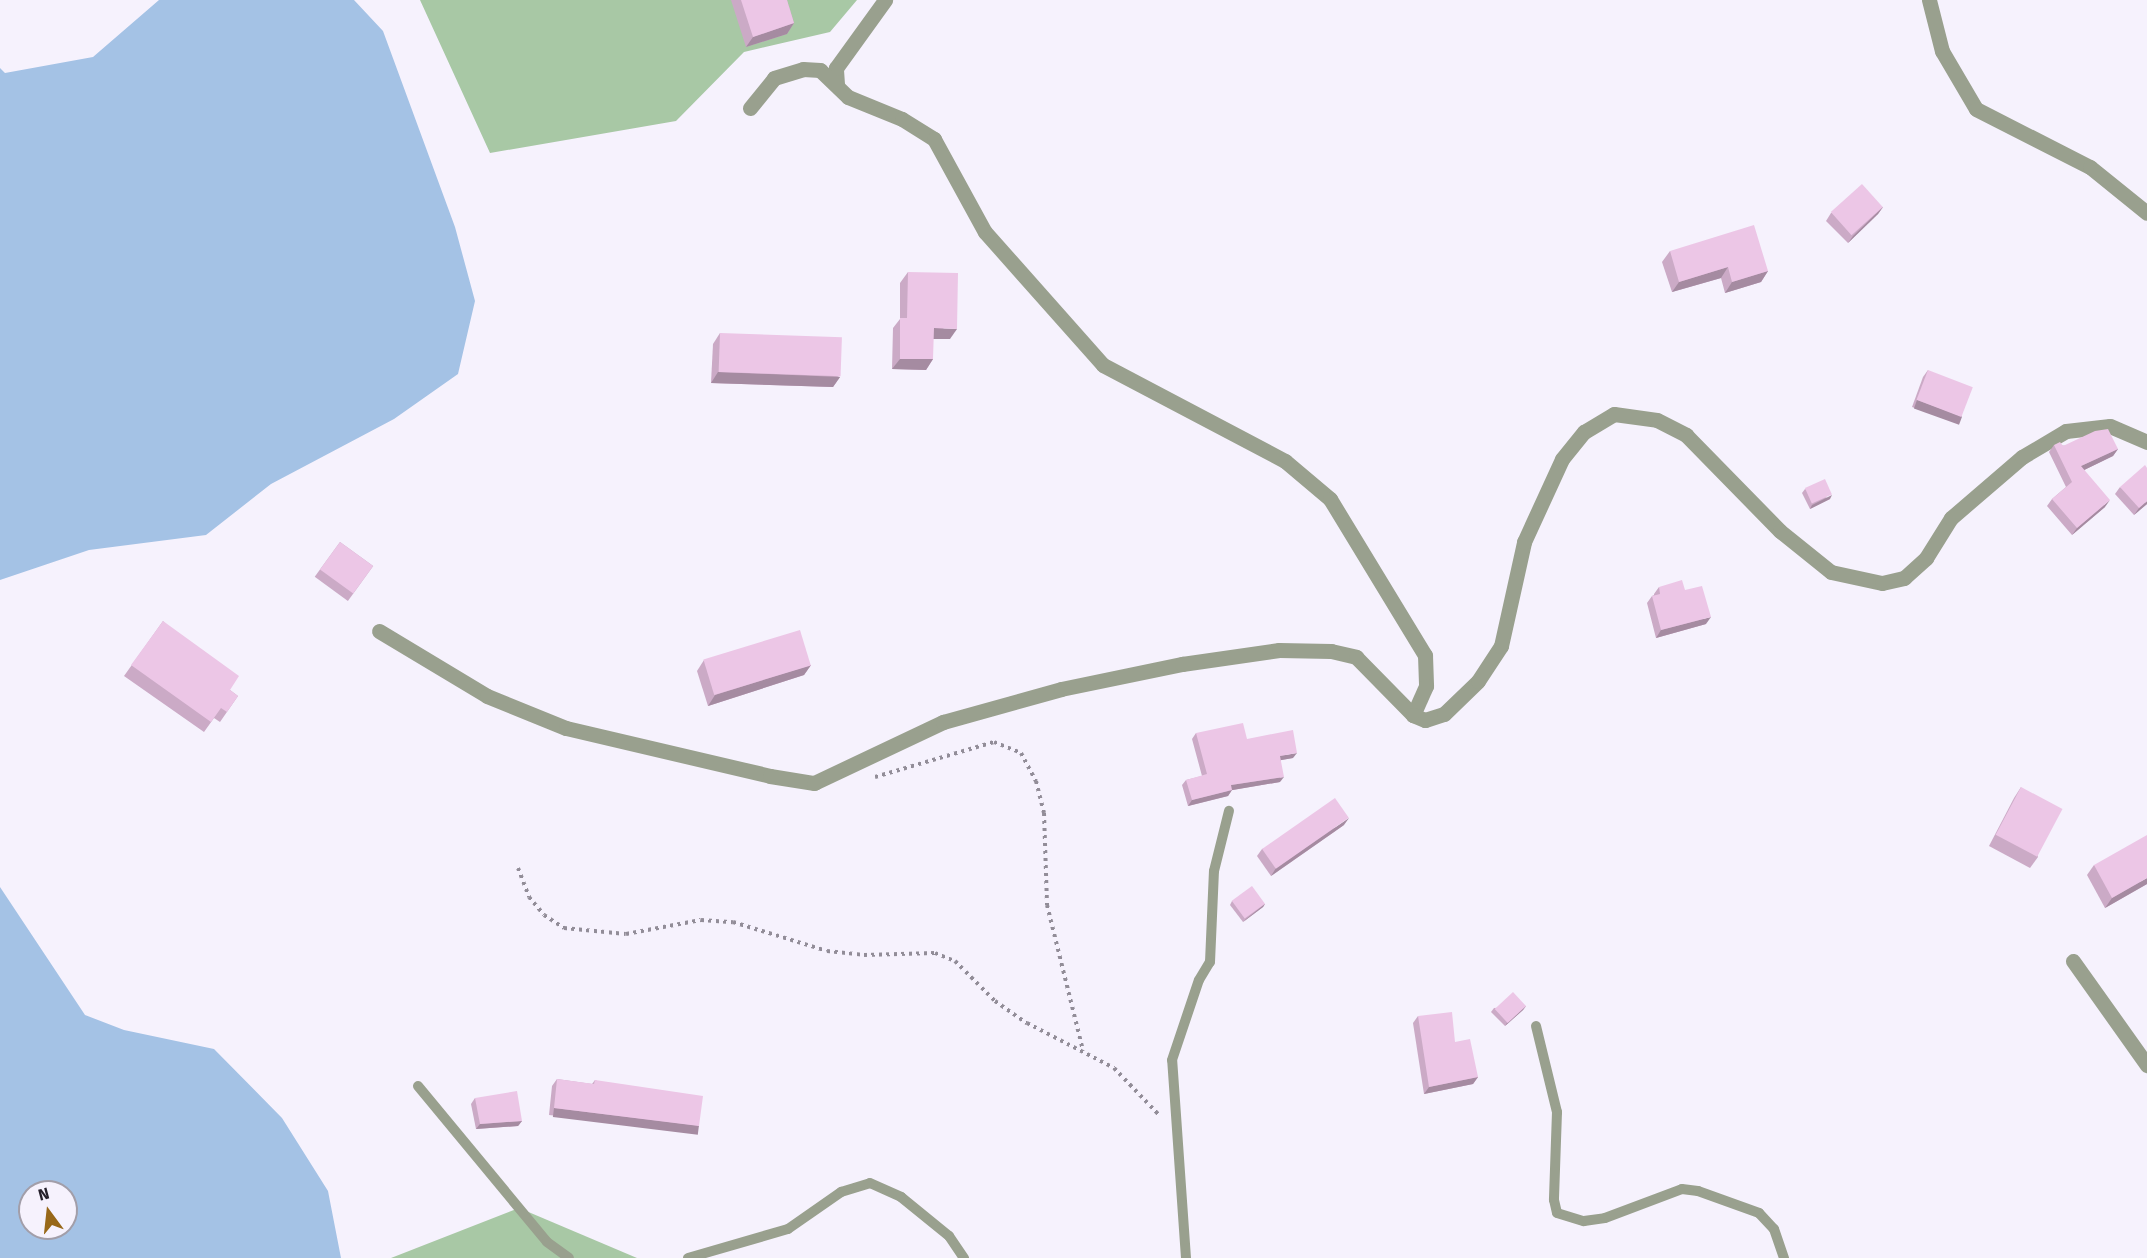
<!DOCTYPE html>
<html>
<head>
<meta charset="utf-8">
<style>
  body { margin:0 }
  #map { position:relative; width:2147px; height:1258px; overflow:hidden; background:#f6f2fd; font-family:"Fira Sans",sans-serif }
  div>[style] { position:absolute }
  .forest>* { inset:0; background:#a8c8a5 }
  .water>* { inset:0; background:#a4c2e5 }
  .path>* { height:4px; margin-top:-2px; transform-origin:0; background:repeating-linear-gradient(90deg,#928d98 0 3px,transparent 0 7.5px) }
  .service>* { height:10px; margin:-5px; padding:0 5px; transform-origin:5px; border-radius:5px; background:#99a08e }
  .minor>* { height:15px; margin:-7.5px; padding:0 7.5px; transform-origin:7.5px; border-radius:7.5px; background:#99a08e }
  .wall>* { inset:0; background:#cbaac6; transform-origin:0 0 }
  .shaded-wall>* { inset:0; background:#a58ba1; transform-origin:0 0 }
  .building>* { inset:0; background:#ecc6e6; transform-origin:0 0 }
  span { translate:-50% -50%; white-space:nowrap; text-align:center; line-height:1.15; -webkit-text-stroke:6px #f6f2fd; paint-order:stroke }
  .north { position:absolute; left:18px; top:1180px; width:60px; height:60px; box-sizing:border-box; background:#f6f2fd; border:2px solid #a29ea9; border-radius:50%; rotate:345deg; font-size:16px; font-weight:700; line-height:24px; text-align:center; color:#25202b }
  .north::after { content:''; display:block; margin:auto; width:21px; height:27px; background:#986819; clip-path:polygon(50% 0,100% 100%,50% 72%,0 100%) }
</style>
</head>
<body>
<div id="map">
  <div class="forest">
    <div style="clip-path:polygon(420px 0,857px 0,830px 32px,744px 52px,676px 121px,490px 153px)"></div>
    <div style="clip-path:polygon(519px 1208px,637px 1258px,391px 1258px)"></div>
  </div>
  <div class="water">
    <div style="clip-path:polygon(159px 0,354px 0,383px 31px,455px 227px,475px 301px,458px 374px,394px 419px,271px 484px,206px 535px,89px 550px,0 580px,0 68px,5px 73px,93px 57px)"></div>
    <div style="clip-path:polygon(evenodd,0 887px,85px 1015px,124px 1030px,214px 1049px,282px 1118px,328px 1191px,341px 1258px,0 1258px,0 887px,30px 1192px,66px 1192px,66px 1228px,30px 1228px,30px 1192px)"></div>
  </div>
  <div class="path">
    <div style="left:875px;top:777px;width:124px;rotate:-16.4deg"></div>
    <div style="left:994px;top:742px;width:29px;rotate:22deg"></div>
    <div style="left:1021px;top:753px;width:32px;rotate:62deg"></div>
    <div style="left:1036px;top:781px;width:33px;rotate:76deg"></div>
    <div style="left:1044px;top:813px;width:92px;rotate:88.1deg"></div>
    <div style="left:1047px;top:905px;width:150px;rotate:76.1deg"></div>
    <div style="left:518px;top:868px;width:31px;rotate:69deg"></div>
    <div style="left:529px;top:897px;width:23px;rotate:50deg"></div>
    <div style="left:544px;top:915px;width:24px;rotate:33deg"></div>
    <div style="left:564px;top:928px;width:62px;rotate:5.5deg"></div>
    <div style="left:626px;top:934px;width:76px;rotate:-10.6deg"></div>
    <div style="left:701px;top:920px;width:32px;rotate:4deg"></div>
    <div style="left:733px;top:922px;width:98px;rotate:17.1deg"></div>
    <div style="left:827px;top:951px;width:37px;rotate:6deg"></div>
    <div style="left:864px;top:955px;width:71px;rotate:-1.6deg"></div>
    <div style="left:935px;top:953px;width:22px;rotate:22deg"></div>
    <div style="left:955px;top:961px;width:57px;rotate:45deg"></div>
    <div style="left:995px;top:1001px;width:39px;rotate:35deg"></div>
    <div style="left:1027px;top:1023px;width:98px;rotate:27.3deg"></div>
    <div style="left:1114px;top:1068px;width:66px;rotate:46.2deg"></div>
  </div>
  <div class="service">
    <div style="left:1536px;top:1026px;width:89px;rotate:76.3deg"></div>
    <div style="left:1557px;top:1112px;width:88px;rotate:92deg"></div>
    <div style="left:1554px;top:1200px;width:13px;rotate:77deg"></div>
    <div style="left:1557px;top:1213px;width:28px;rotate:17deg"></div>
    <div style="left:1584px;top:1221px;width:21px;rotate:-8deg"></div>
    <div style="left:1605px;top:1218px;width:82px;rotate:-20.6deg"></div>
    <div style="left:1682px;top:1189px;width:16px;rotate:7deg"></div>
    <div style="left:1698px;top:1191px;width:65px;rotate:19.8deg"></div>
    <div style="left:1759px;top:1213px;width:22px;rotate:47deg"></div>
    <div style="left:1774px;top:1229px;width:31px;rotate:71deg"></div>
    <div style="left:418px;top:1086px;width:202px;rotate:50.4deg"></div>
    <div style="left:547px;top:1242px;width:27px;rotate:36deg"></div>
    <div style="left:688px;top:1258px;width:104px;rotate:-16.2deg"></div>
    <div style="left:788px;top:1229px;width:65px;rotate:-34.9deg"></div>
    <div style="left:841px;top:1192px;width:30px;rotate:-17deg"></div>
    <div style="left:870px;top:1183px;width:34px;rotate:24deg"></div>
    <div style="left:901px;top:1197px;width:62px;rotate:39.1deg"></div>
    <div style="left:949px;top:1236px;width:27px;rotate:56deg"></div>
    <div style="left:1186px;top:1258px;width:198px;rotate:-94deg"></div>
    <div style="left:1172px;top:1060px;width:84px;rotate:-71.4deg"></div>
    <div style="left:1199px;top:980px;width:21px;rotate:-59deg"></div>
    <div style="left:1210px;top:962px;width:91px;rotate:-87.5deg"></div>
    <div style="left:1214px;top:871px;width:62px;rotate:-76deg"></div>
  </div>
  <div class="minor">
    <div style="left:1929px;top:0;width:53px;rotate:75.7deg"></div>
    <div style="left:1942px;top:51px;width:67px;rotate:59.6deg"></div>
    <div style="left:1976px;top:109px;width:128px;rotate:27deg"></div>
    <div style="left:2090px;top:167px;width:73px;rotate:38.9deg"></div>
    <div style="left:837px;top:84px;width:16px;rotate:-94deg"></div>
    <div style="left:836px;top:68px;width:84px;rotate:-54.2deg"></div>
    <div style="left:750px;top:108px;width:38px;rotate:-51deg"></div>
    <div style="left:774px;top:78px;width:30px;rotate:-17deg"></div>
    <div style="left:803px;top:69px;width:17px;rotate:3deg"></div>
    <div style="left:820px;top:70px;width:39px;rotate:44deg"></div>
    <div style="left:848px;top:97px;width:58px;rotate:22.2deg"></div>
    <div style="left:902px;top:119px;width:38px;rotate:32deg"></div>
    <div style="left:934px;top:139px;width:106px;rotate:61.3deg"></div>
    <div style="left:985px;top:232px;width:178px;rotate:48.4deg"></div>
    <div style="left:1103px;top:365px;width:206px;rotate:27.8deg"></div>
    <div style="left:1285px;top:461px;width:59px;rotate:40.2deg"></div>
    <div style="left:1330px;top:499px;width:183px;rotate:58.7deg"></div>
    <div style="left:1425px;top:655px;width:31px;rotate:88deg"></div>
    <div style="left:1426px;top:686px;width:32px;rotate:114deg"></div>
    <div style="left:379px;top:631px;width:126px;rotate:31deg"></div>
    <div style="left:487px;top:696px;width:85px;rotate:22.1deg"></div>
    <div style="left:566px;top:728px;width:210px;rotate:13.2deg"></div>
    <div style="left:770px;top:776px;width:45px;rotate:9deg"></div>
    <div style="left:814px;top:783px;width:143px;rotate:-25.3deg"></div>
    <div style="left:943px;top:722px;width:123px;rotate:-15.6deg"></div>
    <div style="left:1061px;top:689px;width:124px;rotate:-11.7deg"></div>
    <div style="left:1182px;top:664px;width:98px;rotate:-8.2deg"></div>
    <div style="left:1279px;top:650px;width:52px;rotate:1.1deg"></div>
    <div style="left:1331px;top:651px;width:26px;rotate:13deg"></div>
    <div style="left:1356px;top:657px;width:81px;rotate:45.5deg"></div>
    <div style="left:1413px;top:715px;width:13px;rotate:23deg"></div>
    <div style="left:1425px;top:720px;width:20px;rotate:-18deg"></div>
    <div style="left:1444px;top:714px;width:47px;rotate:-44.1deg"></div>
    <div style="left:1478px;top:681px;width:42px;rotate:-56.7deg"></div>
    <div style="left:1501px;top:646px;width:107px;rotate:-77.5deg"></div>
    <div style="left:1524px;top:542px;width:91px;rotate:-65.4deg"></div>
    <div style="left:1562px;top:459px;width:35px;rotate:-51deg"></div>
    <div style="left:1584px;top:432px;width:35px;rotate:-31deg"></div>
    <div style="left:1614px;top:414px;width:43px;rotate:7.9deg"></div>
    <div style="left:1657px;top:420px;width:33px;rotate:27deg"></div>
    <div style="left:1686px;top:435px;width:134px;rotate:45.6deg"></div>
    <div style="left:1780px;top:531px;width:65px;rotate:38.8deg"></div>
    <div style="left:1831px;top:572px;width:52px;rotate:12.2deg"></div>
    <div style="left:1882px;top:583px;width:23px;rotate:-13deg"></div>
    <div style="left:1904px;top:578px;width:30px;rotate:-42deg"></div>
    <div style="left:1926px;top:558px;width:47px;rotate:-58deg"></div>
    <div style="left:1951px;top:518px;width:94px;rotate:-40.7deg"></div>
    <div style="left:2022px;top:457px;width:51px;rotate:-30.6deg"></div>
    <div style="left:2066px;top:431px;width:44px;rotate:-6.5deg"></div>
    <div style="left:2110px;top:426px;width:40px;rotate:23.4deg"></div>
    <div style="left:2073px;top:961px;width:128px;rotate:54.6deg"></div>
  </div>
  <div class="wall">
    <div style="clip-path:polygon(731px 0,787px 0,794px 23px,787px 34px,746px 47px)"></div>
    <div style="clip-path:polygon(1883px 207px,1878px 214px,1848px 243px,1826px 221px,1831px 213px)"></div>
    <div style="clip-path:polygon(1670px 251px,1768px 271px,1761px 282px,1725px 293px,1721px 278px,1672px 292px,1662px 262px)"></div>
    <div style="clip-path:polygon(908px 272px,950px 339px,933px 339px,933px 359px,926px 370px,892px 369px,893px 328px,900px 319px,900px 283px)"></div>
    <div style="clip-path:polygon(720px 333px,840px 377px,833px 387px,711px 383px,713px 344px)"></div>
    <div style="clip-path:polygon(1928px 370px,1957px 423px,1912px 407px,1923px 377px)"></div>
    <div style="clip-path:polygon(2054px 445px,2118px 449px,2113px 456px,2084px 470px,2105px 507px,2072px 535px,2047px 506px,2052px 499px,2066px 487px,2049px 452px)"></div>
    <div style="clip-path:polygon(2120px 487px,2147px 504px,2134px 515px,2115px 494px)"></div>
    <div style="clip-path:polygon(1805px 489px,1830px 499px,1810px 509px,1802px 493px)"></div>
    <div style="left:340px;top:542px;width:41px;height:43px;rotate:36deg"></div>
    <div style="clip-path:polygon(1659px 587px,1685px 590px,1706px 624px,1656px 638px,1647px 603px,1652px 596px,1654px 595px,1654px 594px)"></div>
    <div style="clip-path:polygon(163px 621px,230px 690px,238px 696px,220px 722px,214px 718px,204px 732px,124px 676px)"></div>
    <div style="clip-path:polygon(704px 660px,811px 665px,804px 675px,708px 706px,697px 671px)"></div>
    <div style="clip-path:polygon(1196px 733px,1247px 739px,1293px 758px,1281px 760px,1280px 782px,1232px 790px,1228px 796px,1188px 806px,1182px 785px,1186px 780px,1202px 776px,1192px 739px)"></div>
    <div style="clip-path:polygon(2021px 787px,2038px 857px,2030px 868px,1989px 846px,2014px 798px)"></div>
    <div style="clip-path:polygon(1344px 825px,1271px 876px,1257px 856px,1262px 849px)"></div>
    <div style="clip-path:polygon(2094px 865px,2147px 884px,2105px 908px,2087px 875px)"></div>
    <div style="clip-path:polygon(1232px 901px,1265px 904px,1263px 907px,1243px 922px,1230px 905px)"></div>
    <div style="clip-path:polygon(1526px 1006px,1523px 1010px,1505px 1026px,1491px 1012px,1494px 1008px)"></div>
    <div style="clip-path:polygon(1418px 1016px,1455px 1042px,1478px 1077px,1473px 1084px,1424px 1094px,1413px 1023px)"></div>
    <div style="clip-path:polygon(557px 1079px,592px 1084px,595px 1080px,699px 1126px,694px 1133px,549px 1115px,552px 1086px)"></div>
    <div style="clip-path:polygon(475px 1098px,522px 1121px,518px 1126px,476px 1129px,471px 1104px)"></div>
  </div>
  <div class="shaded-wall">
    <div style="clip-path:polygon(794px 23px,787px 34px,746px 47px,753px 37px)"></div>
    <div style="clip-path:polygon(1883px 207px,1878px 214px,1848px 243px,1853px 236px)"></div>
    <div style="clip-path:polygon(1728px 267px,1721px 278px,1672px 292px,1679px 282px)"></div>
    <div style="clip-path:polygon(1768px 271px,1761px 282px,1725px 293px,1732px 282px)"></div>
    <div style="clip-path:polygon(934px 328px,957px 329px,950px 339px,926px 339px)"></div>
    <div style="clip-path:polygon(900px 359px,933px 359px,926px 370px,892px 369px)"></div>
    <div style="clip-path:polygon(718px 372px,840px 377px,833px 387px,711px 383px)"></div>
    <div style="left:1917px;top:400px;width:48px;height:9px;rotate:20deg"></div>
    <div style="clip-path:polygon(2118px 449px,2113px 456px,2076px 474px,2081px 466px)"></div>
    <div style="clip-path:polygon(1832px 495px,1830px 499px,1810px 509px,1812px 505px)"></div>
    <div style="clip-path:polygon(2110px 500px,2105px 507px,2072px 535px,2077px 528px)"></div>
    <div style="clip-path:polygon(2147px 501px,2147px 504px,2134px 515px,2139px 508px)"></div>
    <div style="clip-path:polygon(1711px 617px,1706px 624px,1656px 638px,1661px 630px)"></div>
    <div style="clip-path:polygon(811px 665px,804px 675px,708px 706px,715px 695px)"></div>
    <div style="clip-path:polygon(1297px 753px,1293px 758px,1276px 761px,1280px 756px)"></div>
    <div style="clip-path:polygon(1284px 777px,1280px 782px,1227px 791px,1231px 785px)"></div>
    <div style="clip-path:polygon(1232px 790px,1228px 796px,1188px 806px,1192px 800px)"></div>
    <div style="clip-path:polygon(1349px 818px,1344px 825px,1271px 876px,1276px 868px)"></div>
    <div style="clip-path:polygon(2147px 878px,2147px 884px,2105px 908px,2112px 898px)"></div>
    <div style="clip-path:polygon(1265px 904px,1263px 907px,1243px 922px,1246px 919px)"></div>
    <div style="clip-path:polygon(1526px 1006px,1523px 1010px,1505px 1026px,1507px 1023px)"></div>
    <div style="clip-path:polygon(1478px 1077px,1473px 1084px,1424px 1094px,1429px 1087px)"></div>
    <div style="left:554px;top:1108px;width:146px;height:9px;rotate:7deg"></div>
    <div style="clip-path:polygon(522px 1121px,518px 1126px,476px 1129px,480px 1124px)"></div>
  </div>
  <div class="building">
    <div style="clip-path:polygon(741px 0,787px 0,794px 23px,753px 37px)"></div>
    <div style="left:1862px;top:184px;width:31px;height:42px;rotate:48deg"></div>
    <div style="clip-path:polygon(1754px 225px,1768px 271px,1732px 282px,1728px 267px,1679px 282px,1670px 251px)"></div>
    <div style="clip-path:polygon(908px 272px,958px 273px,957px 329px,934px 328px,933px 359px,900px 359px,900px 318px,907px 318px)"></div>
    <div style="left:720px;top:333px;width:122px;height:39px;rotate:2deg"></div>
    <div style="left:1928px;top:370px;width:48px;height:32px;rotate:21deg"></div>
    <div style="clip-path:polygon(2108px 429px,2118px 449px,2081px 466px,2110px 500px,2077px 528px,2052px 499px,2072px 482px,2054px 445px,2060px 442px,2063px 446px,2095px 431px)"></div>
    <div style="clip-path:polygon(2145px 465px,2147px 468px,2147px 501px,2139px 508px,2120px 487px)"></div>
    <div style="left:1825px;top:479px;width:17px;height:22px;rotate:66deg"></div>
    <div style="left:340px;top:542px;width:41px;height:34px;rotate:36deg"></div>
    <div style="clip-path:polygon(1682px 580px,1685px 590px,1702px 586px,1711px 617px,1661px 630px,1652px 596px,1660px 594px,1659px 587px)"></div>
    <div style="clip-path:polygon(163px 621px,239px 676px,230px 690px,238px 696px,227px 712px,221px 708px,211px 722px,131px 665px)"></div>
    <div style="left:800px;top:630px;width:37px;height:101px;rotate:73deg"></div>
    <div style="clip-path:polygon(1243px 723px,1247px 739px,1293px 730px,1297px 753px,1280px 756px,1284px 777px,1231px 785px,1232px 790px,1192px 800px,1186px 780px,1207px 774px,1196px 733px)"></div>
    <div style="left:2021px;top:787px;width:47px;height:54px;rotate:28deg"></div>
    <div style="left:1335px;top:798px;width:24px;height:89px;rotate:55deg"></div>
    <div style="clip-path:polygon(2147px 835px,2147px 878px,2112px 898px,2094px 865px)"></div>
    <div style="left:1252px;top:886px;width:22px;height:25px;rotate:54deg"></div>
    <div style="left:1513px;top:992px;width:19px;height:25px;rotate:47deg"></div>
    <div style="clip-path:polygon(1452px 1012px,1455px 1042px,1470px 1039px,1478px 1077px,1429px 1087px,1418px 1016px)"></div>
    <div style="clip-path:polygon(557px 1079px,594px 1084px,595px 1080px,703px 1096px,699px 1126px,554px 1108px)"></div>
    <div style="clip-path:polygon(517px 1091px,522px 1121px,480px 1124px,475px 1098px)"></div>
  </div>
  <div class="north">N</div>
</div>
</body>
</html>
